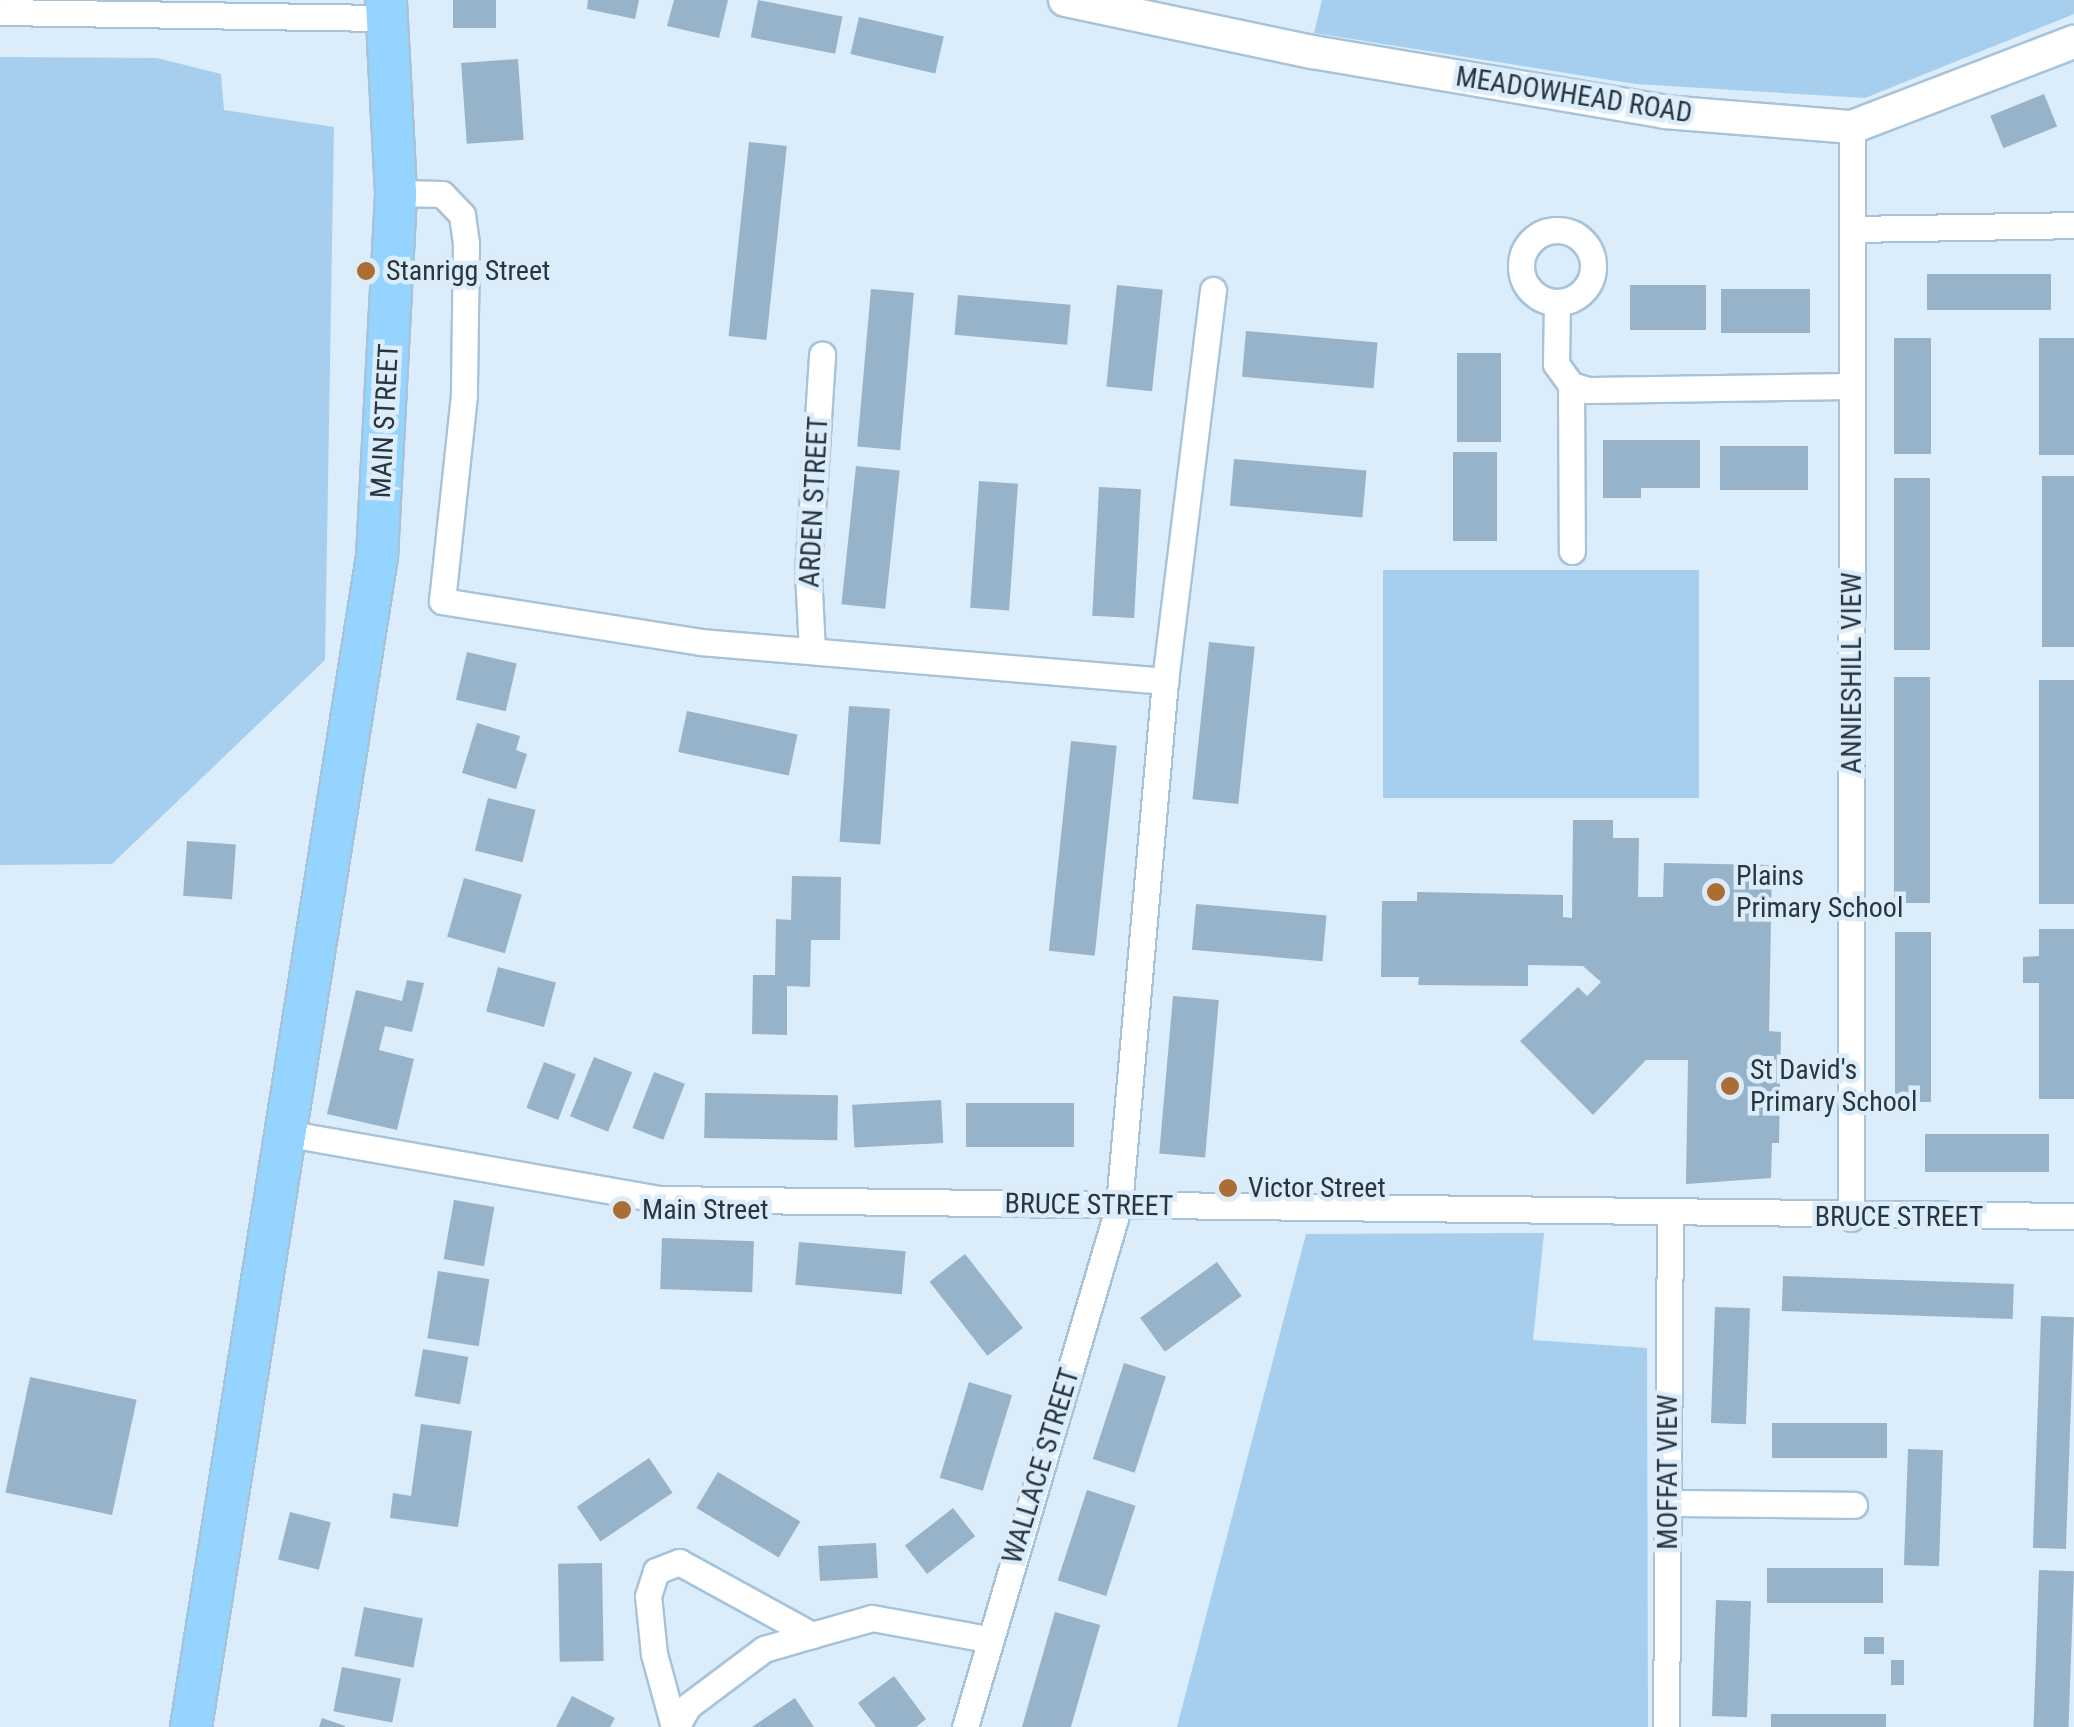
<!DOCTYPE html>
<html>
<head>
<meta charset="utf-8">
<style>
  body { margin:0 }
  #map { position:relative; width:2074px; height:1727px; overflow:hidden; background:#dbecfa; font-family:"Roboto Condensed",sans-serif }
  div>[style] { position:absolute }
  .green>* { inset:0; background:#a6cfef; transform-origin:0 0 }
  .building>* { inset:0; background:#97b3c9; transform-origin:0 0 }
  .roads { filter:drop-shadow(2px 0 #a7c3d9) drop-shadow(-2px 0 #a7c3d9) drop-shadow(0 2px #a7c3d9) drop-shadow(0 -2px #a7c3d9) }
  .minor>* { height:25px; margin:-12.5px; padding:0 12.5px; transform-origin:12.5px; border-radius:12.5px; background:#fff }
  .minor>.ring { margin:-12.5px; padding:0; box-sizing:content-box; background:none; border:25px solid #fff; border-radius:50% }
  .tertiary>* { height:32px; margin:-16px; padding:0 16px; transform-origin:16px; border-radius:16px; background:#fff }
  .primary>* { height:40px; margin:-20px; padding:0 20px; transform-origin:20px; border-radius:20px; background:#94d4fe }
  .dots>* { width:28px; height:28px; translate:-50% -50%; box-sizing:border-box; border:5px solid #dbecfa; border-radius:50% }
  span { translate:-50% -50%; white-space:nowrap; text-align:center; line-height:1.15; -webkit-text-stroke:9px #dbecfa; paint-order:stroke }
  .street-label { font-size:28px; color:#2a363e }
  .poi-label { font-size:28px; color:#2a363e }
  .left { translate:0 -50%; text-align:left }
</style>
</head>
<body>
<div id="map">
  <div class="green">
    <div style="clip-path:polygon(1322px 0,2074px 0,2074px 14px,1865px 98px,1636px 84px,1314px 33px)"></div>
    <div style="clip-path:polygon(0 57px,157px 58px,221px 74px,224px 110px,334px 127px,325px 660px,112px 864px,0 865px)"></div>
    <div style="left:1383px;top:570px;width:316px;height:228px"></div>
    <div style="clip-path:polygon(1544px 1233px,1533px 1340px,1647px 1348px,1648px 1727px,1177px 1727px,1306px 1234px)"></div>
  </div>
  <div class="building">
    <div style="left:453px;top:0;width:43px;height:28px"></div>
    <div style="clip-path:polygon(588px 0,639px 0,635px 19px,587px 9px)"></div>
    <div style="clip-path:polygon(674px 0,728px 0,719px 38px,667px 26px)"></div>
    <div style="left:758px;top:0;width:86px;height:38px;rotate:11deg"></div>
    <div style="left:859px;top:17px;width:87px;height:38px;rotate:13deg"></div>
    <div style="left:518px;top:59px;width:81px;height:57px;rotate:86deg"></div>
    <div style="left:2044px;top:94px;width:35px;height:58px;rotate:68deg"></div>
    <div style="left:749px;top:142px;width:38px;height:195px;rotate:6deg"></div>
    <div style="left:2051px;top:274px;width:36px;height:124px;rotate:90deg"></div>
    <div style="left:1117px;top:285px;width:46px;height:102px;rotate:6deg"></div>
    <div style="left:1630px;top:285px;width:76px;height:45px"></div>
    <div style="left:871px;top:289px;width:43px;height:158px;rotate:5deg"></div>
    <div style="left:1810px;top:289px;width:44px;height:89px;rotate:90deg"></div>
    <div style="left:958px;top:295px;width:113px;height:40px;rotate:5deg"></div>
    <div style="left:1246px;top:331px;width:132px;height:46px;rotate:5deg"></div>
    <div style="left:1894px;top:338px;width:37px;height:116px"></div>
    <div style="left:2039px;top:338px;width:35px;height:117px"></div>
    <div style="left:1457px;top:353px;width:44px;height:89px"></div>
    <div style="clip-path:polygon(1603px 440px,1700px 440px,1700px 488px,1641px 488px,1641px 498px,1603px 498px)"></div>
    <div style="left:1808px;top:446px;width:44px;height:88px;rotate:90deg"></div>
    <div style="left:1453px;top:452px;width:44px;height:89px"></div>
    <div style="left:1234px;top:459px;width:133px;height:47px;rotate:5deg"></div>
    <div style="left:856px;top:466px;width:44px;height:139px;rotate:6deg"></div>
    <div style="left:2042px;top:476px;width:32px;height:171px"></div>
    <div style="left:1930px;top:478px;width:172px;height:36px;rotate:90deg"></div>
    <div style="left:979px;top:481px;width:39px;height:127px;rotate:4deg"></div>
    <div style="left:1099px;top:487px;width:42px;height:129px;rotate:3deg"></div>
    <div style="left:1209px;top:642px;width:46px;height:158px;rotate:6deg"></div>
    <div style="left:467px;top:652px;width:51px;height:49px;rotate:13deg"></div>
    <div style="left:1930px;top:677px;width:226px;height:36px;rotate:90deg"></div>
    <div style="left:2039px;top:680px;width:35px;height:224px"></div>
    <div style="left:849px;top:706px;width:41px;height:136px;rotate:4deg"></div>
    <div style="left:687px;top:711px;width:113px;height:42px;rotate:12deg"></div>
    <div style="clip-path:polygon(477px 723px,520px 736px,516px 750px,527px 754px,516px 789px,462px 773px)"></div>
    <div style="left:1071px;top:741px;width:46px;height:211px;rotate:6deg"></div>
    <div style="left:488px;top:798px;width:49px;height:54px;rotate:14deg"></div>
    <div style="clip-path:polygon(1573px 820px,1613px 820px,1613px 838px,1639px 838px,1638px 897px,1663px 897px,1664px 863px,1772px 865px,1769px 1031px,1781px 1032px,1779px 1143px,1772px 1143px,1771px 1178px,1686px 1184px,1688px 1060px,1646px 1060px,1593px 1115px,1520px 1041px,1578px 987px,1587px 996px,1601px 982px,1583px 966px,1528px 965px,1528px 986px,1418px 985px,1419px 977px,1381px 977px,1382px 901px,1417px 901px,1417px 892px,1563px 895px,1563px 917px,1572px 918px)"></div>
    <div style="left:187px;top:841px;width:49px;height:55px;rotate:4deg"></div>
    <div style="clip-path:polygon(792px 876px,841px 877px,840px 940px,811px 940px,810px 987px,787px 986px,787px 1035px,752px 1034px,753px 975px,775px 975px,776px 919px,791px 920px)"></div>
    <div style="left:464px;top:878px;width:60px;height:61px;rotate:16deg"></div>
    <div style="left:1196px;top:904px;width:131px;height:46px;rotate:5deg"></div>
    <div style="clip-path:polygon(2039px 929px,2074px 929px,2074px 1099px,2039px 1099px,2039px 983px,2023px 983px,2023px 957px,2039px 956px)"></div>
    <div style="left:1895px;top:932px;width:36px;height:170px"></div>
    <div style="left:498px;top:967px;width:60px;height:46px;rotate:15deg"></div>
    <div style="clip-path:polygon(407px 980px,424px 983px,412px 1032px,385px 1026px,379px 1050px,414px 1059px,397px 1130px,327px 1114px,356px 990px,402px 1001px)"></div>
    <div style="left:1173px;top:996px;width:46px;height:158px;rotate:5deg"></div>
    <div style="left:594px;top:1057px;width:41px;height:64px;rotate:22deg"></div>
    <div style="left:544px;top:1062px;width:34px;height:49px;rotate:21deg"></div>
    <div style="left:654px;top:1072px;width:33px;height:60px;rotate:21deg"></div>
    <div style="left:705px;top:1093px;width:133px;height:45px;rotate:1deg"></div>
    <div style="left:941px;top:1100px;width:43px;height:89px;rotate:87deg"></div>
    <div style="left:1074px;top:1103px;width:44px;height:108px;rotate:90deg"></div>
    <div style="left:1925px;top:1134px;width:124px;height:38px"></div>
    <div style="left:454px;top:1200px;width:41px;height:60px;rotate:10deg"></div>
    <div style="left:662px;top:1238px;width:92px;height:51px;rotate:2deg"></div>
    <div style="left:799px;top:1242px;width:107px;height:43px;rotate:5deg"></div>
    <div style="left:965px;top:1254px;width:94px;height:45px;rotate:52deg"></div>
    <div style="left:1217px;top:1262px;width:42px;height:95px;rotate:54deg"></div>
    <div style="left:438px;top:1271px;width:52px;height:68px;rotate:9deg"></div>
    <div style="left:1783px;top:1276px;width:231px;height:35px;rotate:2deg"></div>
    <div style="left:1715px;top:1307px;width:35px;height:116px;rotate:2deg"></div>
    <div style="left:2041px;top:1316px;width:33px;height:232px;rotate:2deg"></div>
    <div style="left:423px;top:1349px;width:46px;height:48px;rotate:10deg"></div>
    <div style="left:1124px;top:1363px;width:44px;height:101px;rotate:18deg"></div>
    <div style="left:30px;top:1377px;width:109px;height:118px;rotate:12deg"></div>
    <div style="left:969px;top:1382px;width:45px;height:100px;rotate:17deg"></div>
    <div style="left:1772px;top:1423px;width:115px;height:35px"></div>
    <div style="clip-path:polygon(421px 1424px,472px 1431px,458px 1527px,390px 1518px,393px 1493px,411px 1496px)"></div>
    <div style="left:1908px;top:1449px;width:35px;height:116px;rotate:2deg"></div>
    <div style="left:649px;top:1458px;width:42px;height:87px;rotate:56deg"></div>
    <div style="left:718px;top:1472px;width:96px;height:42px;rotate:31deg"></div>
    <div style="left:1087px;top:1490px;width:51px;height:95px;rotate:18deg"></div>
    <div style="left:953px;top:1508px;width:36px;height:61px;rotate:52deg"></div>
    <div style="left:290px;top:1512px;width:42px;height:49px;rotate:14deg"></div>
    <div style="left:876px;top:1543px;width:35px;height:58px;rotate:87deg"></div>
    <div style="left:602px;top:1563px;width:98px;height:44px;rotate:89deg"></div>
    <div style="left:1767px;top:1568px;width:116px;height:35px"></div>
    <div style="left:2039px;top:1570px;width:35px;height:157px;rotate:2deg"></div>
    <div style="left:1716px;top:1600px;width:35px;height:116px;rotate:2deg"></div>
    <div style="left:364px;top:1607px;width:60px;height:50px;rotate:11deg"></div>
    <div style="left:1055px;top:1612px;width:47px;height:120px;rotate:16deg"></div>
    <div style="left:1864px;top:1637px;width:20px;height:17px"></div>
    <div style="left:1891px;top:1660px;width:13px;height:25px"></div>
    <div style="left:342px;top:1667px;width:60px;height:45px;rotate:11deg"></div>
    <div style="clip-path:polygon(894px 1676px,926px 1719px,916px 1727px,876px 1727px,858px 1703px)"></div>
    <div style="clip-path:polygon(572px 1696px,615px 1718px,610px 1727px,556px 1727px)"></div>
    <div style="clip-path:polygon(795px 1698px,814px 1727px,752px 1727px)"></div>
    <div style="left:1771px;top:1714px;width:115px;height:13px"></div>
    <div style="clip-path:polygon(322px 1718px,345px 1726px,345px 1727px,319px 1727px)"></div>
  </div>
  <div class="roads">
    <div class="minor">
      <div style="left:0;top:12px;width:387px;rotate:0.9deg"></div>
      <div style="left:396px;top:193px;width:46px;rotate:1.2deg"></div>
      <div style="left:442px;top:194px;width:29px;rotate:46deg"></div>
      <div style="left:462px;top:215px;width:28px;rotate:82deg"></div>
      <div style="left:466px;top:243px;width:152px;rotate:90.8deg"></div>
      <div style="left:464px;top:395px;width:207px;rotate:96.1deg"></div>
      <div style="left:442px;top:601px;width:262px;rotate:9deg"></div>
      <div style="left:701px;top:642px;width:466px;rotate:4.8deg"></div>
      <div style="left:1852px;top:229px;width:222px;rotate:-1deg"></div>
      <div class="ring" style="left:1521px;top:230px;width:47px;height:47px"></div>
      <div style="left:1557px;top:302px;width:62px;rotate:90.9deg"></div>
      <div style="left:1556px;top:364px;width:26px;rotate:54deg"></div>
      <div style="left:1571px;top:385px;width:18px;rotate:16deg"></div>
      <div style="left:1588px;top:390px;width:264px;rotate:-0.9deg"></div>
      <div style="left:1571px;top:385px;width:166px;rotate:89.7deg"></div>
      <div style="left:812px;top:651px;width:78px;rotate:-92.9deg"></div>
      <div style="left:808px;top:573px;width:219px;rotate:-86.3deg"></div>
      <div style="left:290px;top:1134px;width:374px;rotate:10deg"></div>
      <div style="left:658px;top:1199px;width:1416px;rotate:0.69deg"></div>
      <div style="left:1851px;top:1218px;width:1091px;rotate:-89.95deg"></div>
      <div style="left:1668px;top:1503px;width:186px;rotate:0.6deg"></div>
      <div style="left:674px;top:1727px;width:76px;rotate:-105.3deg"></div>
      <div style="left:654px;top:1654px;width:58px;rotate:-95.9deg"></div>
      <div style="left:648px;top:1596px;width:26px;rotate:-72deg"></div>
      <div style="left:656px;top:1571px;width:25px;rotate:-21deg"></div>
      <div style="left:679px;top:1562px;width:152px;rotate:28.8deg"></div>
      <div style="left:676px;top:1727px;width:24px;rotate:-60deg"></div>
      <div style="left:688px;top:1706px;width:95px;rotate:-36.9deg"></div>
      <div style="left:764px;top:1649px;width:50px;rotate:-16.3deg"></div>
      <div style="left:812px;top:1635px;width:62px;rotate:-15.8deg"></div>
      <div style="left:872px;top:1618px;width:118px;rotate:10.3deg"></div>
      <div style="left:965px;top:1727px;width:544px;rotate:-73.56deg"></div>
      <div style="left:1119px;top:1205px;width:526px;rotate:-84.98deg"></div>
      <div style="left:1165px;top:681px;width:394px;rotate:-83deg"></div>
      <div style="left:1666px;top:1727px;width:511px;rotate:-89.55deg"></div>
    </div>
    <div class="tertiary">
      <div style="left:1065px;top:0;width:252px;rotate:11.9deg"></div>
      <div style="left:1312px;top:52px;width:358px;rotate:9.6deg"></div>
      <div style="left:1665px;top:112px;width:188px;rotate:4.6deg"></div>
      <div style="left:1852px;top:127px;width:238px;rotate:-21deg"></div>
    </div>
    <div class="primary">
      <div style="left:191px;top:1727px;width:1185px;rotate:-80.97deg"></div>
      <div style="left:377px;top:557px;width:364px;rotate:-87deg"></div>
      <div style="left:396px;top:193px;width:193px;rotate:-93deg"></div>
    </div>
  </div>
  <div class="dots">
    <div style="left:366px;top:271px;background:#ab6d32"></div>
    <div style="left:1716px;top:892px;background:#ab6d32"></div>
    <div style="left:1730px;top:1086px;background:#ab6d32"></div>
    <div style="left:1228px;top:1188px;background:#ab6d32"></div>
    <div style="left:622px;top:1210px;background:#ab6d32"></div>
  </div>
  <div class="street-label">
    <span style="left:1574px;top:95px;rotate:9deg">MEADOWHEAD ROAD</span>
    <span style="left:385px;top:421px;rotate:-87deg">MAIN STREET</span>
    <span style="left:814px;top:502px;rotate:-87deg">ARDEN STREET</span>
    <span style="left:1852px;top:673px;rotate:-90deg">ANNIESHILL VIEW</span>
    <span style="left:1089px;top:1205px;rotate:1deg">BRUCE STREET</span>
    <span style="left:1899px;top:1217px">BRUCE STREET</span>
    <span style="left:1041px;top:1466px;rotate:-73deg">WALLACE STREET</span>
    <span style="left:1668px;top:1472px;rotate:-90deg">MOFFAT VIEW</span>
  </div>
  <div class="poi-label">
    <span class="left" style="left:386px;top:271px">Stanrigg Street</span>
    <span class="left" style="left:1736px;top:892px">Plains<br>Primary School</span>
    <span class="left" style="left:1750px;top:1086px">St David's<br>Primary School</span>
    <span class="left" style="left:1248px;top:1188px">Victor Street</span>
    <span class="left" style="left:642px;top:1210px">Main Street</span>
  </div>
</div>
</body>
</html>
